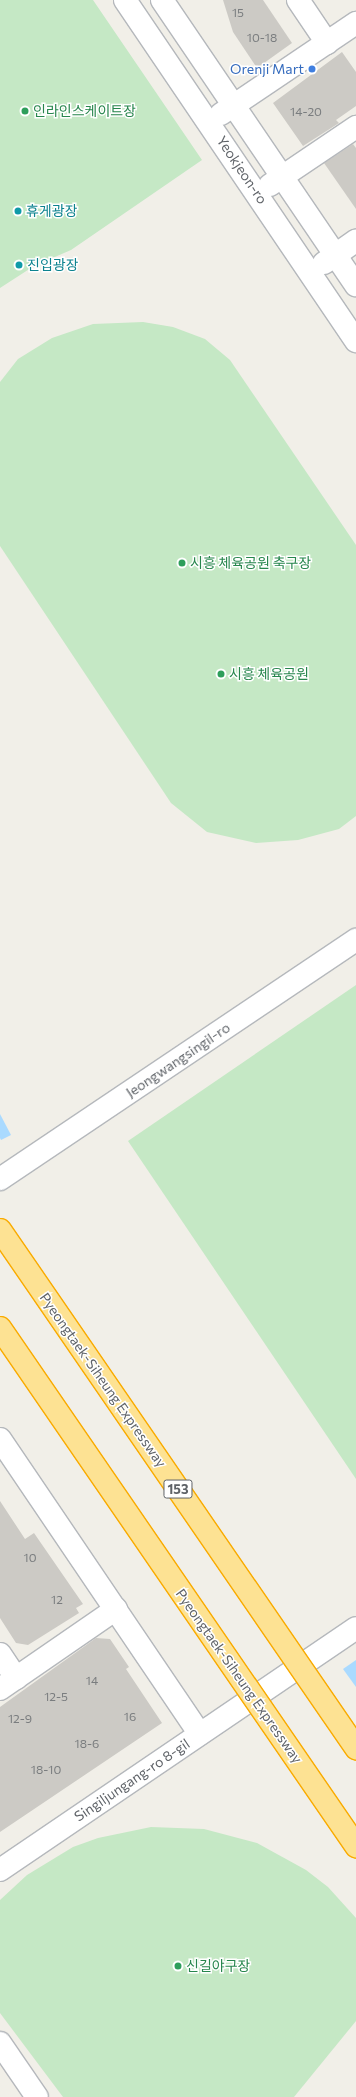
<!DOCTYPE html>
<html>
<head>
<meta charset="utf-8">
<style>
  body { margin:0 }
  #map { position:relative; width:356px; height:2097px; overflow:hidden; background:#f1efe8; font-family:Commissioner,"Noto Sans KR",sans-serif }
  div>[style] { position:absolute }
  .green>* { inset:0; background:#c5e8c5 }
  .water>* { inset:0; background:#aadaff }
  .building>* { inset:0; background:#cccac5 }
  .roads { filter:drop-shadow(1px 0 #b5b8bc) drop-shadow(-1px 0 #b5b8bc) drop-shadow(0 1px #b5b8bc) drop-shadow(0 -1px #b5b8bc) }
  .minor>* { height:22px; margin:-11px; padding:0 11px; transform-origin:11px; border-radius:11px; background:#fff }
  .bridges { filter:drop-shadow(1px 0 #f9ab00) drop-shadow(-1px 0 #f9ab00) drop-shadow(0 1px #f9ab00) drop-shadow(0 -1px #f9ab00) }
  .highway-bridge>* { height:22px; margin:-11px; padding:0 11px; transform-origin:11px; border-radius:11px; background:#fde293 }
  .dots>* { width:11px; height:11px; translate:-50% -50%; box-sizing:border-box; border:2px solid #fff; border-radius:50% }
  span { translate:-50% -50%; white-space:nowrap; text-align:center; line-height:1.15; -webkit-text-stroke:3px #fff; paint-order:stroke }
  .number-label { font-size:12px; color:#7a7d7f }
  .number-label span { -webkit-text-stroke-width:0 }
  .shield-label span { padding:1px 3px; background:#fff; border:1px solid; border-radius:3px; -webkit-text-stroke-width:0 }
  .shield-label { font-size:13px; color:#5f6368; font-weight:700 }
  .shop-label { font-size:14px; color:#366cbe }
  .right { translate:-100% -50%; text-align:right }
  .leisure-label { font-size:14px; color:#27864d }
  .left { translate:0 -50%; text-align:left }
  .street-label { font-size:14px; color:#5f6368 }
  .culture-label { font-size:14px; color:#0d838f }
</style>
</head>
<body>
<div id="map">
  <div class="green">
    <div style="clip-path:polygon(0 0,93px 0,202px 160px,71px 250px,34px 266px,0 288px)"></div>
    <div style="clip-path:polygon(143px 322px,173px 327px,205px 339px,230px 360px,356px 545px,356px 816px,339px 829px,298px 840px,256px 843px,207px 832px,171px 803px,0 546px,0 382px,18px 359px,52px 338px,93px 324px)"></div>
    <div style="clip-path:polygon(356px 985px,356px 1479px,128px 1141px)"></div>
    <div style="clip-path:polygon(151px 1827px,204px 1829px,257px 1843px,306px 1870px,328px 1887px,356px 1918px,356px 2021px,294px 2097px,63px 2097px,0 2013px,0 1900px,27px 1875px,73px 1847px,98px 1838px)"></div>
  </div>
  <div class="water">
    <div style="clip-path:polygon(0 1114px,11px 1135px,1px 1140px,0 1138px)"></div>
    <div style="clip-path:polygon(356px 1660px,356px 1687px,343px 1669px)"></div>
  </div>
  <div class="building">
    <div style="clip-path:polygon(223px 0,263px 0,292px 43px,257px 68px,233px 32px)"></div>
    <div style="clip-path:polygon(342px 52px,356px 72px,356px 106px,336px 120px,339px 123px,303px 146px,273px 103px)"></div>
    <div style="clip-path:polygon(353px 144px,356px 148px,356px 209px,324px 163px)"></div>
    <div style="clip-path:polygon(0 1501px,25px 1539px,34px 1533px,83px 1604px,76px 1608px,79px 1613px,28px 1645px,16px 1643px,0 1618px)"></div>
    <div style="clip-path:polygon(96px 1638px,110px 1639px,129px 1667px,126px 1669px,162px 1723px,0 1832px,0 1707px)"></div>
  </div>
  <div class="roads">
    <div class="minor">
      <div style="left:125px;top:0;width:412px;rotate:55.9deg"></div>
      <div style="left:162px;top:0;width:345px;rotate:55.8deg"></div>
      <div style="left:298px;top:0;width:52px;rotate:56deg"></div>
      <div style="left:221px;top:114px;width:163px;rotate:-34deg"></div>
      <div style="left:270px;top:185px;width:104px;rotate:-34deg"></div>
      <div style="left:324px;top:263px;width:39px;rotate:-35deg"></div>
      <div style="left:0;top:1179px;width:429px;rotate:-33.9deg"></div>
      <div style="left:0;top:1439px;width:356px;rotate:55.9deg"></div>
      <div style="left:0;top:1654px;width:29px;rotate:56deg"></div>
      <div style="left:0;top:1689px;width:141px;rotate:-34.6deg"></div>
      <div style="left:0;top:1870px;width:430px;rotate:-34.2deg"></div>
      <div style="left:0;top:2043px;width:65px;rotate:55.6deg"></div>
    </div>
  </div>
  <div class="bridges">
    <div class="highway-bridge">
      <div style="left:0;top:1230px;width:629px;rotate:55.5deg"></div>
      <div style="left:0;top:1328px;width:629px;rotate:55.5deg"></div>
    </div>
  </div>
  <div class="dots">
    <div style="left:312px;top:69px;background:#3f7fe0"></div>
    <div style="left:25px;top:111px;background:#2e9e5b"></div>
    <div style="left:18px;top:211px;background:#0f9aa8"></div>
    <div style="left:19px;top:265px;background:#0f9aa8"></div>
    <div style="left:182px;top:563px;background:#2e9e5b"></div>
    <div style="left:221px;top:674px;background:#2e9e5b"></div>
    <div style="left:178px;top:1966px;background:#2e9e5b"></div>
  </div>
  <div class="number-label">
    <span style="left:238px;top:13px">15</span>
    <span style="left:262px;top:38px">10-18</span>
    <span style="left:306px;top:112px">14-20</span>
    <span style="left:30px;top:1558px">10</span>
    <span style="left:57px;top:1600px">12</span>
    <span style="left:92px;top:1681px">14</span>
    <span style="left:56px;top:1697px">12-5</span>
    <span style="left:130px;top:1717px">16</span>
    <span style="left:20px;top:1719px">12-9</span>
    <span style="left:87px;top:1744px">18-6</span>
    <span style="left:46px;top:1770px">18-10</span>
  </div>
  <div class="shield-label">
    <span style="left:178px;top:1489px">153</span>
  </div>
  <div class="shop-label">
    <span class="right" style="left:304px;top:69px">Orenji Mart</span>
  </div>
  <div class="leisure-label">
    <span class="left" style="left:33px;top:111px">인라인스케이트장</span>
    <span class="left" style="left:190px;top:563px">시흥 체육공원 축구장</span>
    <span class="left" style="left:229px;top:674px">시흥 체육공원</span>
    <span class="left" style="left:186px;top:1966px">신길야구장</span>
  </div>
  <div class="street-label">
    <span style="left:242px;top:170px;rotate:56deg">Yeokjeon-ro</span>
    <span style="left:178px;top:1060px;rotate:-34deg">Jeongwangsingil-ro</span>
    <span style="left:103px;top:1380px;rotate:55deg">Pyeongtaek-Siheung Expressway</span>
    <span style="left:239px;top:1676px;rotate:55deg">Pyeongtaek-Siheung Expressway</span>
    <span style="left:132px;top:1780px;rotate:-34deg">Singiljungang-ro 8-gil</span>
  </div>
  <div class="culture-label">
    <span class="left" style="left:26px;top:211px">휴게광장</span>
    <span class="left" style="left:27px;top:265px">진입광장</span>
  </div>
</div>
</body>
</html>
